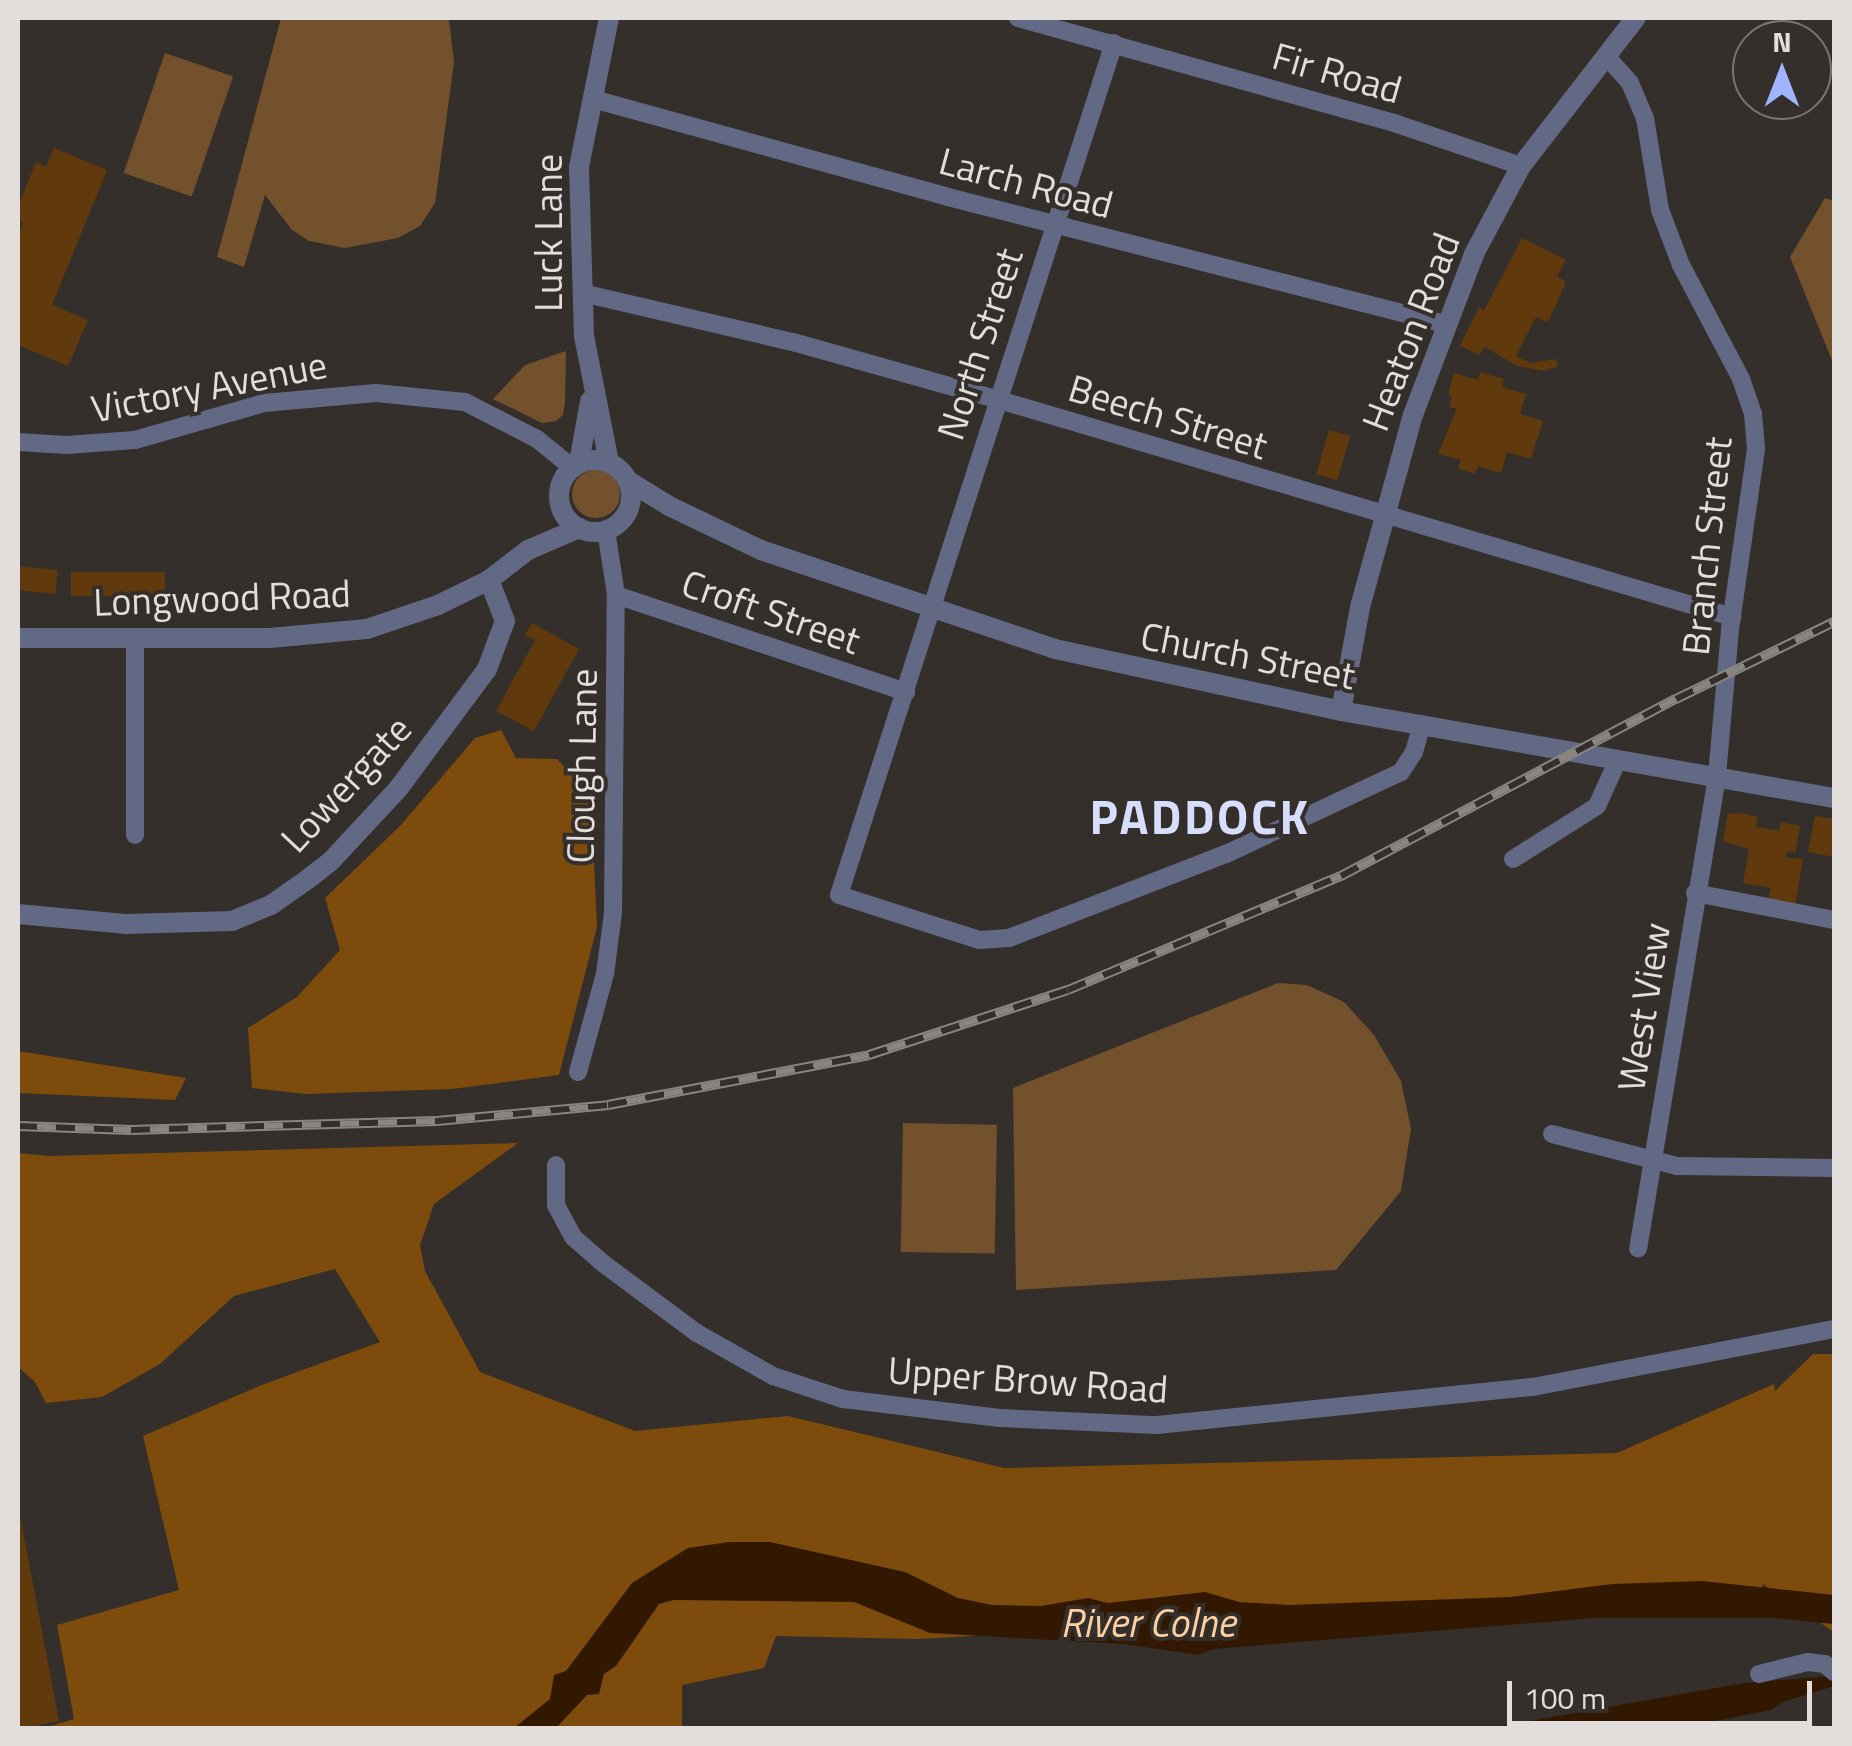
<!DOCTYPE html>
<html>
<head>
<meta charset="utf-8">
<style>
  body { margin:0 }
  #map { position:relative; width:1852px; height:1746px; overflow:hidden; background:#342f2a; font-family:"Titillium Web",sans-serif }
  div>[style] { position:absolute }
  .green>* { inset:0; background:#74512d; transform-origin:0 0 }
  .round { border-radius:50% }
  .forest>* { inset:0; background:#7d4c0c }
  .water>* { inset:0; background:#321800 }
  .building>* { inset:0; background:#603a0c; transform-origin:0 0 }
  .minor>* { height:18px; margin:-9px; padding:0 9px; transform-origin:9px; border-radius:9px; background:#616984 }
  .tertiary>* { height:20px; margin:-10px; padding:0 10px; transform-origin:10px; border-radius:10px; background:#616984 }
  .tertiary>.ring { margin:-10px; padding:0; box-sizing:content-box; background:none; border:20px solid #616984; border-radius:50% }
  .rail>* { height:10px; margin-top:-5px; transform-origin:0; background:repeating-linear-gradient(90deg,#342f2a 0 19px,#898581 0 38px); box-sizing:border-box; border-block:2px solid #898581 }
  span { translate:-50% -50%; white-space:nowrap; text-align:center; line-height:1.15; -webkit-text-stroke:8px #342f2a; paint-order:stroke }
  .street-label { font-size:38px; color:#e1dedb }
  .water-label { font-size:40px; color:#fccfa3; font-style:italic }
  .district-label { font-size:48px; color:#d6defb; font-weight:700; letter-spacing:2.5px }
  .frame { position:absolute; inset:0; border:20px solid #e1dedb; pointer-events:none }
  .north { position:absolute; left:1732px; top:20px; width:100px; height:100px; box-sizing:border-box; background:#342f2a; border:2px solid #797571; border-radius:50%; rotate:0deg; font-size:28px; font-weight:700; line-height:40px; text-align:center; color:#e1dedb }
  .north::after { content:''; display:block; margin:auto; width:35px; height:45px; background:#a0b3fd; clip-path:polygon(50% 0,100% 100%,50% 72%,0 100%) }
  .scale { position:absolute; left:1507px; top:1681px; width:305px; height:45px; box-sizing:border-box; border:5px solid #e1dedb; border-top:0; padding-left:12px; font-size:30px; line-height:35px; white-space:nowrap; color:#e1dedb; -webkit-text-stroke:8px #342f2a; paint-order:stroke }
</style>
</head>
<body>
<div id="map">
  <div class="green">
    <div style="clip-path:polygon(281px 18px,449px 20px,454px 62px,435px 203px,420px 226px,398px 238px,345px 248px,309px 241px,292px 230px,265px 195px,244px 267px,217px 257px)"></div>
    <div style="left:165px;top:53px;width:72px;height:127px;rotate:19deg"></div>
    <div style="clip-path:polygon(1825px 198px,1834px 201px,1834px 365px,1790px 257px)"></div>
    <div style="clip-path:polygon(566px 351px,565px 402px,563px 415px,556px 421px,542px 423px,493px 399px,525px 365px)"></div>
    <div class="round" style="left:572px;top:470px;width:48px;height:48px"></div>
    <div style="clip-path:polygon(1278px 983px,1307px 985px,1344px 1002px,1374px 1035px,1401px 1081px,1411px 1129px,1401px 1191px,1336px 1270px,1016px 1290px,1013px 1088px)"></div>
    <div style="left:903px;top:1123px;width:94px;height:129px;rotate:1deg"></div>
  </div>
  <div class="forest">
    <div style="clip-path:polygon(501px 730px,516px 758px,557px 759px,591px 797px,597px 927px,559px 1075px,452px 1089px,306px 1094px,252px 1088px,248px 1028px,297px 997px,340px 950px,325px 898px,400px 826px,475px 738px)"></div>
    <div style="clip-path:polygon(18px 1051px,186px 1078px,175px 1100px,18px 1093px)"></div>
    <div style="clip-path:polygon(518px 1143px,434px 1204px,420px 1245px,425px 1271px,480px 1372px,635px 1431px,788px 1416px,1004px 1468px,1617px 1453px,1774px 1384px,1775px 1391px,1813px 1354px,1834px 1354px,1834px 1632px,1763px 1584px,1761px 1593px,918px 1639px,776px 1636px,764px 1668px,682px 1685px,682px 1728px,44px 1728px,74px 1719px,57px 1625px,179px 1590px,143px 1436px,264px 1384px,380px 1342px,335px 1269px,234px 1296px,160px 1364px,102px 1397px,46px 1403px,35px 1382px,18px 1367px,18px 1153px,48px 1156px)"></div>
  </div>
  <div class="water">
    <div style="clip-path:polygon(729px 1542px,770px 1542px,905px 1572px,958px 1598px,992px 1605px,1041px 1606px,1088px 1598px,1108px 1603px,1205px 1592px,1239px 1602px,1289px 1605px,1511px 1597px,1612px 1584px,1702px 1581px,1834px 1595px,1834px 1624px,1774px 1618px,1595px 1618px,1213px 1649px,1198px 1655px,1124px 1644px,930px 1633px,854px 1602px,674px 1600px,659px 1604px,616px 1666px,604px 1674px,599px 1694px,587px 1695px,556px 1728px,514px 1728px,550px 1699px,554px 1675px,566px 1671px,632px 1583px,688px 1548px)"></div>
    <div style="clip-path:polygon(1834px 1676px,1834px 1686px,1783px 1702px,1771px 1710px,1680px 1728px,1490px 1728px,1744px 1683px)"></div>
  </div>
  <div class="building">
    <div style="clip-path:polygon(54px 148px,107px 170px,52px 305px,88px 320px,68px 366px,18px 345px,18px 236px,23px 223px,18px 220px,18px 207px,36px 162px,46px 167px)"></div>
    <div style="clip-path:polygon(1522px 238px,1566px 260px,1557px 276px,1566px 282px,1548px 322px,1536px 317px,1516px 356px,1531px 363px,1556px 359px,1558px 366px,1545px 371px,1517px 366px,1485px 347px,1479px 355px,1460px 346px,1479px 307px,1484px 311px)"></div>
    <div style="clip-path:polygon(1480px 372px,1504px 379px,1502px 387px,1526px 394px,1520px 414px,1543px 421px,1531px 459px,1507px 452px,1501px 473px,1478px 466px,1475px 474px,1458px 468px,1461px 460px,1438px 454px,1457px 409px,1449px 407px,1452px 396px,1448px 395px,1454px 373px,1478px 380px)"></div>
    <div style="left:1329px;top:430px;width:22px;height:46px;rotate:16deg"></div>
    <div style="left:18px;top:566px;width:40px;height:24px;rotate:6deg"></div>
    <div style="left:71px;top:572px;width:94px;height:24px"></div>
    <div style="clip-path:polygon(532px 623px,579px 649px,534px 731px,496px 711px,535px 640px,525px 635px)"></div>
    <div style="clip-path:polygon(1739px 813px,1758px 817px,1756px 827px,1779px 831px,1781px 822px,1800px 826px,1795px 853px,1787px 851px,1786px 857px,1803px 859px,1795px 908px,1768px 902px,1771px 888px,1743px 883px,1749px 849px,1723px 841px,1728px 814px)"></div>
    <div style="clip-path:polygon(1815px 816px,1834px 819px,1834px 857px,1808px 852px)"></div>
    <div style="clip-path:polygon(18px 1505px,59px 1721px,25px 1728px,18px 1728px)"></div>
  </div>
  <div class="minor">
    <div style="left:1018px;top:18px;width:394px;rotate:15.6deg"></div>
    <div style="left:1397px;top:124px;width:131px;rotate:18.7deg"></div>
    <div style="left:1114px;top:43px;width:895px;rotate:107.89deg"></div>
    <div style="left:839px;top:895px;width:147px;rotate:17.8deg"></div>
    <div style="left:979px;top:940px;width:30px;rotate:-4deg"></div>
    <div style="left:1009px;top:938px;width:233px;rotate:-21.2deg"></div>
    <div style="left:1226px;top:854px;width:193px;rotate:-25.1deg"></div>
    <div style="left:1401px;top:772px;width:24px;rotate:-57deg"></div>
    <div style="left:1414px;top:752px;width:29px;rotate:-74deg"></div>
    <div style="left:1606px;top:56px;width:36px;rotate:48deg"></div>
    <div style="left:1630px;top:83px;width:38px;rotate:67deg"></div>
    <div style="left:1645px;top:118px;width:93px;rotate:80.7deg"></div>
    <div style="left:1660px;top:210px;width:59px;rotate:69.1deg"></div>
    <div style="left:1681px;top:265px;width:129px;rotate:62.2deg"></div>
    <div style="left:1741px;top:379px;width:37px;rotate:71deg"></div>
    <div style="left:1753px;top:414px;width:35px;rotate:85deg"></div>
    <div style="left:1756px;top:449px;width:183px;rotate:98.2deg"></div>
    <div style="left:1730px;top:630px;width:148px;rotate:95.1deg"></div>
    <div style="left:1717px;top:777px;width:478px;rotate:99.5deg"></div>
    <div style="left:593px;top:99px;width:368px;rotate:15.4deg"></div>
    <div style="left:948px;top:197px;width:513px;rotate:14.33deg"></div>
    <div style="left:582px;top:293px;width:217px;rotate:13.1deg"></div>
    <div style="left:793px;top:342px;width:211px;rotate:15.7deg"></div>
    <div style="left:996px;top:399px;width:768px;rotate:16.5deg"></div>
    <div style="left:18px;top:442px;width:48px;rotate:3.6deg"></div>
    <div style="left:66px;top:445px;width:69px;rotate:-4.1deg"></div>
    <div style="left:135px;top:440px;width:134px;rotate:-16deg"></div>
    <div style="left:264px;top:403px;width:112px;rotate:-5.1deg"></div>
    <div style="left:376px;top:393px;width:89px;rotate:5.8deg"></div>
    <div style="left:465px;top:402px;width:81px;rotate:27.2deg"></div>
    <div style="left:537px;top:439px;width:46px;rotate:38.9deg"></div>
    <div style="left:616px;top:595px;width:306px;rotate:18.5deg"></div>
    <div style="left:135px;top:835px;width:196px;rotate:-90deg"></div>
    <div style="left:1513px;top:859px;width:99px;rotate:-32.2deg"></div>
    <div style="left:1597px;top:806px;width:48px;rotate:-65.6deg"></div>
    <div style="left:1695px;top:893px;width:142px;rotate:11deg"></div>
    <div style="left:578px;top:1072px;width:102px;rotate:-74.6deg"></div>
    <div style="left:605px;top:974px;width:62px;rotate:-82.5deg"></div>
    <div style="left:613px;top:913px;width:318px;rotate:-89.5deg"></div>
    <div style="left:616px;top:595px;width:66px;rotate:-98.7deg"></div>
    <div style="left:1552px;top:1134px;width:129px;rotate:14.4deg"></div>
    <div style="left:1677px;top:1166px;width:157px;rotate:0.7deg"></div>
    <div style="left:556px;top:1165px;width:40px;rotate:90deg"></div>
    <div style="left:556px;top:1205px;width:36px;rotate:62deg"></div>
    <div style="left:573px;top:1237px;width:41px;rotate:41.1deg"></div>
    <div style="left:604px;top:1264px;width:116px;rotate:36.6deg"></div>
    <div style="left:697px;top:1333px;width:87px;rotate:29.5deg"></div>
    <div style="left:773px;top:1376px;width:74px;rotate:18.2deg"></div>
    <div style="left:843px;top:1399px;width:158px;rotate:6.9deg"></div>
    <div style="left:1000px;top:1418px;width:157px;rotate:2.6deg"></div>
    <div style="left:1157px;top:1425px;width:378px;rotate:-5.8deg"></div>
    <div style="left:1533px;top:1387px;width:307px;rotate:-10.9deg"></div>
    <div style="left:1759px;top:1674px;width:50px;rotate:-13.8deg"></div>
    <div style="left:1808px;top:1662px;width:17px;rotate:7deg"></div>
    <div style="left:1825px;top:1664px;width:12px;rotate:42deg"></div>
  </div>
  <div class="tertiary">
    <div style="left:609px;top:18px;width:152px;rotate:101.4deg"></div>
    <div style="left:579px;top:167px;width:169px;rotate:88.3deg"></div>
    <div style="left:584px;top:336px;width:128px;rotate:78.8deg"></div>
    <div class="ring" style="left:559px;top:460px;width:52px;height:52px"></div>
    <div style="left:579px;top:463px;width:63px;rotate:-79.9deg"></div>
    <div style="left:627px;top:480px;width:49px;rotate:31.8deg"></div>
    <div style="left:669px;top:506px;width:102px;rotate:25.6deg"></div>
    <div style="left:761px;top:550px;width:310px;rotate:18.6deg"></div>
    <div style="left:1055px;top:649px;width:293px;rotate:12.2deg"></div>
    <div style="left:1341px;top:711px;width:501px;rotate:10.01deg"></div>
    <div style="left:18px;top:638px;width:252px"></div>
    <div style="left:270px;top:638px;width:97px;rotate:-5.3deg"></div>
    <div style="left:367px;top:629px;width:75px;rotate:-18.7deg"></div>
    <div style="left:438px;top:605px;width:57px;rotate:-26.1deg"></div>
    <div style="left:489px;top:580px;width:49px;rotate:-37.6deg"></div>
    <div style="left:528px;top:550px;width:56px;rotate:-23.3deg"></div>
    <div style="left:1341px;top:711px;width:106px;rotate:-79.6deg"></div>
    <div style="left:1360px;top:607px;width:199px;rotate:-74.6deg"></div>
    <div style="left:1413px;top:415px;width:172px;rotate:-69.2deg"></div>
    <div style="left:1474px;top:254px;width:100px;rotate:-61.9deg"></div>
    <div style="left:1521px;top:166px;width:187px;rotate:-52.2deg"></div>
    <div style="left:18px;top:914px;width:107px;rotate:5.3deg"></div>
    <div style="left:125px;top:924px;width:107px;rotate:-1.6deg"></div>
    <div style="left:232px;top:921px;width:42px;rotate:-22.3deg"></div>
    <div style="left:271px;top:905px;width:45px;rotate:-35.1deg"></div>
    <div style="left:308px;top:879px;width:29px;rotate:-38deg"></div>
    <div style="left:331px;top:861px;width:98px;rotate:-47.1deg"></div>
    <div style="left:398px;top:789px;width:149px;rotate:-53.4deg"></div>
    <div style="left:487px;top:669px;width:51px;rotate:-69.4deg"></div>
    <div style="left:505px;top:621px;width:44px;rotate:-111.3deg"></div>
  </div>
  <div class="rail">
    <div style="left:18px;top:1126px;width:113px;rotate:2deg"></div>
    <div style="left:131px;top:1130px;width:306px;rotate:-1.7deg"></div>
    <div style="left:437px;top:1121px;width:172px;rotate:-5.3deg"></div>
    <div style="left:608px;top:1105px;width:266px;rotate:-10.8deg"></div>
    <div style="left:869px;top:1055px;width:209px;rotate:-18.1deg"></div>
    <div style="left:1068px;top:990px;width:296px;rotate:-22.7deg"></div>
    <div style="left:1341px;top:876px;width:379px;rotate:-27.9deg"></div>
    <div style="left:1676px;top:699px;width:176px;rotate:-26deg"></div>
  </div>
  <div class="street-label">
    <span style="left:1337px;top:73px;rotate:16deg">Fir Road</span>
    <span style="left:1026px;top:183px;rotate:15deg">Larch Road</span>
    <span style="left:549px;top:233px;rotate:-90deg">Luck Lane</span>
    <span style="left:1411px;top:332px;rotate:-69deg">Heaton Road</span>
    <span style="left:980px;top:344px;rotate:-72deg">North Street</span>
    <span style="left:209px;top:387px;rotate:-11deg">Victory Avenue</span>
    <span style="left:1168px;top:417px;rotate:17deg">Beech Street</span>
    <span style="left:1707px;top:546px;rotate:-84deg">Branch Street</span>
    <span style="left:222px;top:598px;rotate:-2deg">Longwood Road</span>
    <span style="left:771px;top:612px;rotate:19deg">Croft Street</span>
    <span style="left:1248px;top:656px;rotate:11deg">Church Street</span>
    <span style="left:582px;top:766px;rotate:-89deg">Clough Lane</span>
    <span style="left:346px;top:784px;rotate:-47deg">Lowergate</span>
    <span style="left:1644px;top:1007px;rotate:-81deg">West View</span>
    <span style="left:1028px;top:1380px;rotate:4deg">Upper Brow Road</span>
  </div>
  <div class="water-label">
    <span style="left:1148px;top:1623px">River Colne</span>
  </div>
  <div class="district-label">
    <span style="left:1200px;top:817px">PADDOCK</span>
  </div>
  <div class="frame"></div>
  <div class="north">N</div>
  <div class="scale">100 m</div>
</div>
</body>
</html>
